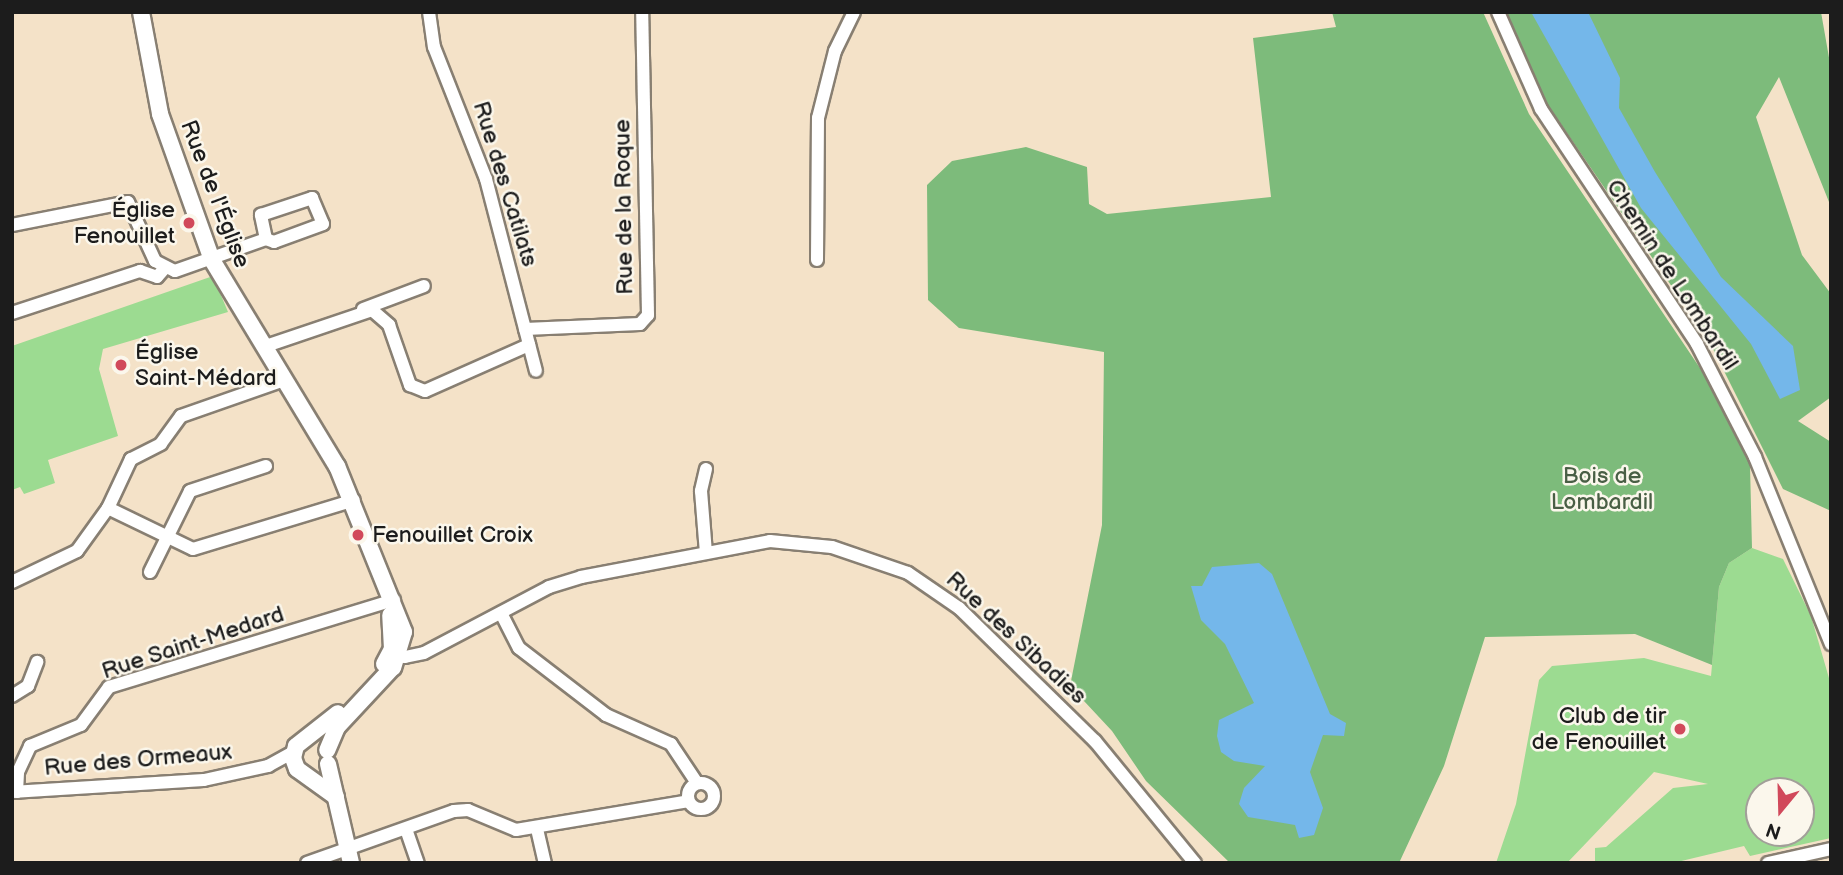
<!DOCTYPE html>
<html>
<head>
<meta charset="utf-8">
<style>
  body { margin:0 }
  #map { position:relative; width:1843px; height:875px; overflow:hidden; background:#f4e2c8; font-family:"Balsamiq Sans",sans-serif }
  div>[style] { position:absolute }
  .green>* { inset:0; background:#9cdb91 }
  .forest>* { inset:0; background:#7dbb7b }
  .water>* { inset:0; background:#74b7ea }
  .roads { filter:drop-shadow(2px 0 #887f72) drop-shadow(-2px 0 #887f72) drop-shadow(0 2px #887f72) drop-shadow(0 -2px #887f72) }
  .minor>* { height:12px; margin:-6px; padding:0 6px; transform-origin:6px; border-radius:6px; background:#fff }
  .minor>.ring { margin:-6px; padding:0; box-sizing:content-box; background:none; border:12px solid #fff; border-radius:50% }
  .secondary>* { height:16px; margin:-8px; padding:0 8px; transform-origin:8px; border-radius:8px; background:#fff }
  .dots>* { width:19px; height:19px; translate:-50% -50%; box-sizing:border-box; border:4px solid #fbf7ec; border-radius:50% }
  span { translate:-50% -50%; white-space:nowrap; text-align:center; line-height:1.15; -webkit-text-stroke:5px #fbf7ec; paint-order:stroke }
  .street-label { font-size:23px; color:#1c1c1c }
  .poi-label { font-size:23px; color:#1c1c1c }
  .right { translate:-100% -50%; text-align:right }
  .left { translate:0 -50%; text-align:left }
  .park-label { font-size:23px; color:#495f45 }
  .frame { position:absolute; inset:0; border:14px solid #1c1c1c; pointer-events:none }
  .north { position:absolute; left:1745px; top:777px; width:70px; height:70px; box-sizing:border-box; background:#fbf7ec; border:2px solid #a29f99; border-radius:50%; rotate:199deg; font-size:19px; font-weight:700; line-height:28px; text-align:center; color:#1c1c1c }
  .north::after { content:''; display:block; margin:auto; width:24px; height:32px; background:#d1495b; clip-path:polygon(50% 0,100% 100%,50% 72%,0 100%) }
</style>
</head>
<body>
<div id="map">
  <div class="green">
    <div style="clip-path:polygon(213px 276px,228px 312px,103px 349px,99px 369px,118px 436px,48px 460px,55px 483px,24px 494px,20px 487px,12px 490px,12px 346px)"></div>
    <div style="clip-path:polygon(evenodd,1752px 548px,1783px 559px,1811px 616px,1831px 685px,1831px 838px,1750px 856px,1744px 846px,1673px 863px,1595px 863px,1595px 848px,1606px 847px,1673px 788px,1708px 784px,1654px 772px,1567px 863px,1496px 863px,1516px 804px,1539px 680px,1552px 666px,1644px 658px,1711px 676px,1719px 587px,1729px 563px,1752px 548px,1759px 791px,1801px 791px,1801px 833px,1759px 833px,1759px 791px)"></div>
  </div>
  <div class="forest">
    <div style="clip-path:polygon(1332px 12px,1483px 12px,1529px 114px,1706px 377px,1744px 451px,1750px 465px,1752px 548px,1729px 563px,1719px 587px,1712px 665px,1635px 634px,1485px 637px,1444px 766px,1399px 863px,1230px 863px,1146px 781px,1112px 731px,1070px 686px,1102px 525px,1104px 352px,959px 328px,928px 300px,927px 185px,952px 161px,1026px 147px,1087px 167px,1089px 204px,1107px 214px,1271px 197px,1253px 38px,1336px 27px)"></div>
    <div style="clip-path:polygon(1497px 12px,1821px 12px,1831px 69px,1831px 207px,1779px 77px,1756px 117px,1802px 255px,1831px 294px,1831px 397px,1798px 421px,1831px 442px,1831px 511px,1783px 489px,1709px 341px,1539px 92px)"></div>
  </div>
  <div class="water">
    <div style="clip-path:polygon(1531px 12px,1588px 12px,1620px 78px,1619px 108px,1655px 172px,1721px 277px,1793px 346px,1800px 390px,1780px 399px,1751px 344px,1641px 208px)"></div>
    <div style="clip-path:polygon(1259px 563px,1272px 574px,1330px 714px,1346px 723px,1344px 736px,1323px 735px,1310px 772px,1323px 808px,1314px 835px,1299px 838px,1295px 825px,1248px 817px,1239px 804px,1244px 788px,1265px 766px,1234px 761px,1221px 752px,1217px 736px,1219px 720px,1254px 703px,1225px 644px,1201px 620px,1191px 586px,1202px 586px,1212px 567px)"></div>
  </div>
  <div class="roads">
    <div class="minor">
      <div style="left:429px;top:12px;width:35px;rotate:82deg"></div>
      <div style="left:434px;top:47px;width:142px;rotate:68.5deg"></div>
      <div style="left:486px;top:179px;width:198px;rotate:75.4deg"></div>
      <div style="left:1498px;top:12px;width:106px;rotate:66.1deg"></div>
      <div style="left:1541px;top:109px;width:282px;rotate:56.4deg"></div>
      <div style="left:1697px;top:344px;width:127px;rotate:62.8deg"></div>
      <div style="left:1755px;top:457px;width:202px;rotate:67.9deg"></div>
      <div style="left:312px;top:198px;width:28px;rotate:67deg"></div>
      <div style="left:323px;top:224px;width:52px;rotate:159.8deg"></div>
      <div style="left:274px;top:242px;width:9px;rotate:-159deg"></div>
      <div style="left:266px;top:239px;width:25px;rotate:-102deg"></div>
      <div style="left:261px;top:215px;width:54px;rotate:-18.4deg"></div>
      <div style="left:12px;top:225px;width:118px;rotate:-11.2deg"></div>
      <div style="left:128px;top:202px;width:65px;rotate:65.4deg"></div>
      <div style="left:155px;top:261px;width:22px;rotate:27deg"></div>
      <div style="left:175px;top:271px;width:96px;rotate:-19.4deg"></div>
      <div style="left:817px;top:260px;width:142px;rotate:-89.6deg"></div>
      <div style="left:818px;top:118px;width:69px;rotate:-75.8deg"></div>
      <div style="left:835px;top:51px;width:43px;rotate:-64deg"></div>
      <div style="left:363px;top:309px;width:65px;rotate:-20.7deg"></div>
      <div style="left:12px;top:313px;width:135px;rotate:-18.2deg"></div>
      <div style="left:140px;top:271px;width:18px;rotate:19deg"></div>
      <div style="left:157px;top:277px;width:11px;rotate:-49deg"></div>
      <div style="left:525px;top:329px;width:115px;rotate:-2.5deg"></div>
      <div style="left:640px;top:324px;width:12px;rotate:-48deg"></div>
      <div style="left:648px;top:315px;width:303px;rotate:-91.1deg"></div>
      <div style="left:263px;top:347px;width:115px;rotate:-18.7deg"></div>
      <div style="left:372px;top:310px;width:23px;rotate:41deg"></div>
      <div style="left:389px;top:325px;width:64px;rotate:70.7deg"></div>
      <div style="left:410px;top:385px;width:16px;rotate:22deg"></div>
      <div style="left:425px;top:391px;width:114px;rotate:-23.9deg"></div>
      <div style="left:284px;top:380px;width:109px;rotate:160.7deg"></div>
      <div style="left:181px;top:416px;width:34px;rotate:126deg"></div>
      <div style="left:161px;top:444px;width:34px;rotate:153deg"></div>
      <div style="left:131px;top:459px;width:54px;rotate:115.1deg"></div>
      <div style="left:108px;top:508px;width:94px;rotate:25.8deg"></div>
      <div style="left:193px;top:549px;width:168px;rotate:-16.9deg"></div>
      <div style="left:706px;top:469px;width:23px;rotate:103deg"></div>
      <div style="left:701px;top:491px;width:62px;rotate:85.4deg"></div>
      <div style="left:150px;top:572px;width:90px;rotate:-63.7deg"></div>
      <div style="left:190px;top:491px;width:80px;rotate:-18.2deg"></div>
      <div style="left:12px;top:582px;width:72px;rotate:-25.5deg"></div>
      <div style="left:77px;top:551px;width:53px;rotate:-54.2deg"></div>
      <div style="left:501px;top:613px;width:39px;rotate:63deg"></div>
      <div style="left:519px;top:648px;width:110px;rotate:37.6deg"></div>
      <div style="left:606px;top:715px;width:71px;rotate:24deg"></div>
      <div style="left:671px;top:744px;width:47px;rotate:56.3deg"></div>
      <div style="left:392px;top:649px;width:15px;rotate:32deg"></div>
      <div style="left:405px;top:657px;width:19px;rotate:-12deg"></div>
      <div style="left:424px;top:653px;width:141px;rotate:-27.8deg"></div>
      <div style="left:549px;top:587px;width:34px;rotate:-17deg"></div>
      <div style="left:581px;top:577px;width:192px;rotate:-10.8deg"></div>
      <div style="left:770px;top:541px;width:62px;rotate:5.5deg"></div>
      <div style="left:832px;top:547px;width:80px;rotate:18.9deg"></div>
      <div style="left:908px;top:573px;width:62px;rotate:34.5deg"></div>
      <div style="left:959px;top:608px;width:190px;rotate:44.4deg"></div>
      <div style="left:1095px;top:741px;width:158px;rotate:50.7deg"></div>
      <div style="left:12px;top:696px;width:19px;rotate:-32deg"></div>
      <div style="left:28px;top:686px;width:26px;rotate:-69deg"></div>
      <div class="ring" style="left:688px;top:783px;width:14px;height:14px"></div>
      <div style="left:12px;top:792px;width:192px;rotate:-3.6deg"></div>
      <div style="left:204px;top:780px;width:66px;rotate:-12.3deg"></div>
      <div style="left:268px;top:766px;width:29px;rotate:-29deg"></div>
      <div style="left:17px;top:792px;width:20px;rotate:-87deg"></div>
      <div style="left:18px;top:772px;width:29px;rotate:-65deg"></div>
      <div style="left:30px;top:746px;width:55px;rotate:-22.4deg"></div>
      <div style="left:81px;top:725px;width:47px;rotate:-53.6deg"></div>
      <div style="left:109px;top:687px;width:298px;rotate:-17deg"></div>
      <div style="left:406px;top:829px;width:36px;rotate:71deg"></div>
      <div style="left:537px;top:829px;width:35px;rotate:77deg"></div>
      <div style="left:307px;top:863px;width:156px;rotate:-19.5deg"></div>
      <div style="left:454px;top:811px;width:14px;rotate:-4deg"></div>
      <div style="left:468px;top:810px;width:52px;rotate:22.6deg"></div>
      <div style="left:516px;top:830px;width:175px;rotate:-9.5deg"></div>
      <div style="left:1768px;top:863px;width:65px;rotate:-12.5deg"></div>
    </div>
    <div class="secondary">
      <div style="left:141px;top:12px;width:104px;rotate:79.4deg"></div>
      <div style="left:160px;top:114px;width:155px;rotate:70.4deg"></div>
      <div style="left:212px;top:260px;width:241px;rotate:58.8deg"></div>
      <div style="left:337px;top:466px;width:179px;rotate:68deg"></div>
      <div style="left:404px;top:632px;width:37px;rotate:107deg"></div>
      <div style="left:393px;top:667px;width:82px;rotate:133deg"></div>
      <div style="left:337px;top:727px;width:25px;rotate:113deg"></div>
      <div style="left:384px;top:664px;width:17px;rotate:-62deg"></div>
      <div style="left:392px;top:649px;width:34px;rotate:-93deg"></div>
      <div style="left:328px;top:764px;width:102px;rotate:76.9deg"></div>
      <div style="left:336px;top:797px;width:48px;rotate:-144.3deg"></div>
      <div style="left:297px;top:769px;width:12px;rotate:-110deg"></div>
      <div style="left:293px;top:758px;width:12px;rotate:-76deg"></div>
      <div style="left:296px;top:746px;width:53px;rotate:-38.2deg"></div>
    </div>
  </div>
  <div class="dots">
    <div style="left:189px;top:223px;background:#d1495b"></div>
    <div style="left:121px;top:365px;background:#d1495b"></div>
    <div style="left:358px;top:535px;background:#d1495b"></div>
    <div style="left:1680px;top:729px;background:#d1495b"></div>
  </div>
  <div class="street-label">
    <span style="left:505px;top:184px;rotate:73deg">Rue des Catilats</span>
    <span style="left:215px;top:194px;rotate:69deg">Rue de l'Église</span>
    <span style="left:624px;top:207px;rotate:-91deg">Rue de la Roque</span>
    <span style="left:1672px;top:275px;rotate:57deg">Chemin de Lombardil</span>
    <span style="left:1016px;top:638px;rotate:43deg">Rue des Sibadies</span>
    <span style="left:193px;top:643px;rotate:-18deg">Rue Saint-Medard</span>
    <span style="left:138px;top:760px;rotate:-5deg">Rue des Ormeaux</span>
  </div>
  <div class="poi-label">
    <span class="right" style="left:175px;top:223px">Église<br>Fenouillet</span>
    <span class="left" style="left:135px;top:365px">Église<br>Saint-Médard</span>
    <span class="left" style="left:372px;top:535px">Fenouillet Croix</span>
    <span class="right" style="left:1666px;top:729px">Club de tir<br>de Fenouillet</span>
  </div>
  <div class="park-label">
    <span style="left:1602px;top:489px">Bois de<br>Lombardil</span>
  </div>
  <div class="frame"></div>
  <div class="north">N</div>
</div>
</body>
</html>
